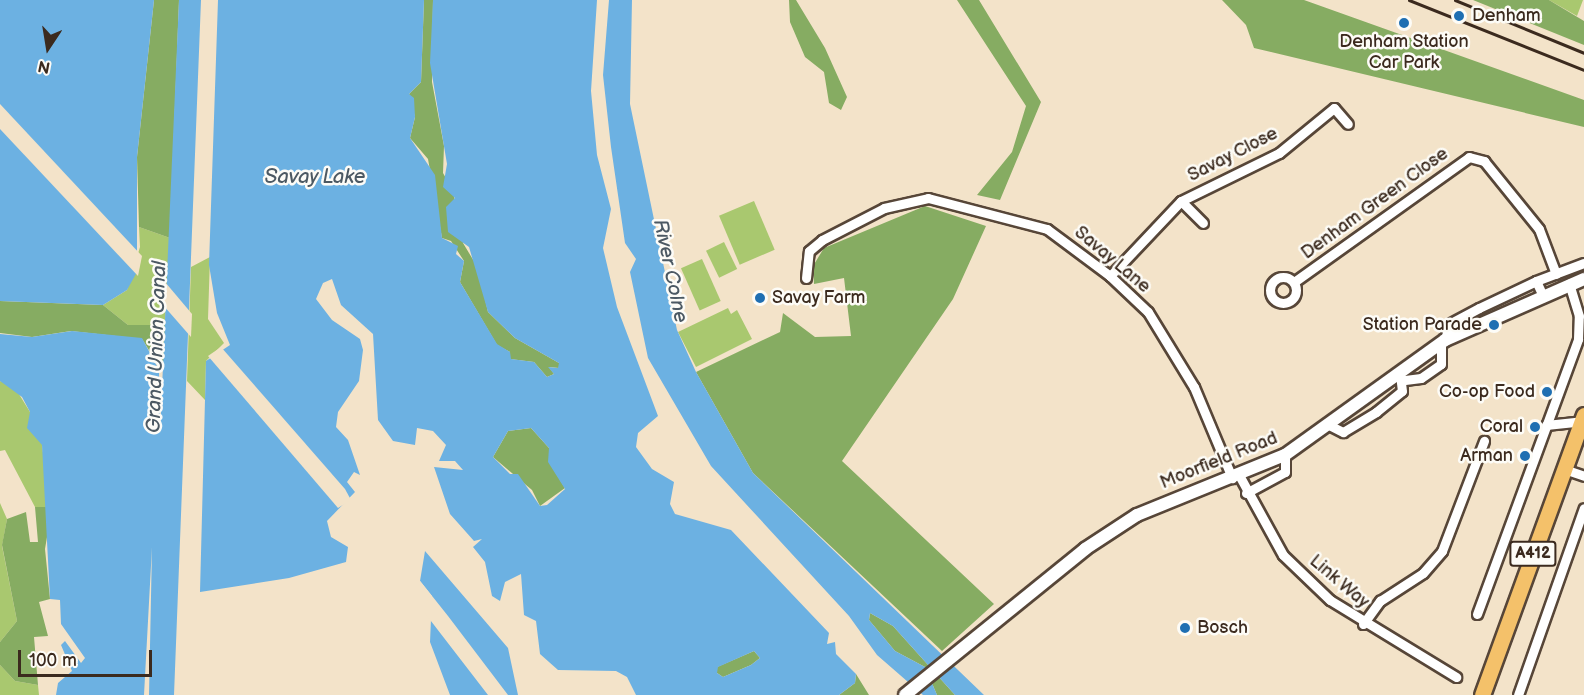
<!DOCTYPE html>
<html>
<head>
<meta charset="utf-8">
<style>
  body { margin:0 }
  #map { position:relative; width:1584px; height:695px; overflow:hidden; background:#f3e3c9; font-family:"Balsamiq Sans",sans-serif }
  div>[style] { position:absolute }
  .green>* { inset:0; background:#a9c86f; transform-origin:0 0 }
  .forest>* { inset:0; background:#86ac62 }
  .water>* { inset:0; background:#6cb1e2 }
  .pier>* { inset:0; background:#f3e3c9 }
  .roads { filter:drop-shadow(2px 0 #574638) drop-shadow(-2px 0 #574638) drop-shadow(0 2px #574638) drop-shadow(0 -2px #574638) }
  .minor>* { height:9px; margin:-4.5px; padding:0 4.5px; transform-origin:4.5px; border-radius:4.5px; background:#fff }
  .minor>.ring { margin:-4.5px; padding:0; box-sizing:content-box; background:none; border:9px solid #fff; border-radius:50% }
  .tertiary>* { height:12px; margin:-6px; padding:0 6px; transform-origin:6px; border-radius:6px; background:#fff }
  .primary>* { height:15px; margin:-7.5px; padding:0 7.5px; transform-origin:7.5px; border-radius:7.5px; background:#f4c16a }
  .rail>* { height:3px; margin:-1.5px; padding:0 1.5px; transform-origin:1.5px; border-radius:1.5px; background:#3b2a1e }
  .dots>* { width:16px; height:16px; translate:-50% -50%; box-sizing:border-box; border:3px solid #fdfcf7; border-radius:50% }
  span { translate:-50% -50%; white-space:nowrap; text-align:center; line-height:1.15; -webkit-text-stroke:5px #fdfcf7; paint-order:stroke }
  .shield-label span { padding:2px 4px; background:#fdfcf7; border:2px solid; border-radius:4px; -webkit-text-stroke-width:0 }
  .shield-label { font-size:16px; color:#3b2a1e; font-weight:700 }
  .poi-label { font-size:18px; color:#3b2a1e }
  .left { translate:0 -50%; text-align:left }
  .right { translate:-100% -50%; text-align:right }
  .street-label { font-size:18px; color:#3b2a1e }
  .water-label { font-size:20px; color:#4c5963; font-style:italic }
  .north { position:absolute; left:18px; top:18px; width:60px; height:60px; -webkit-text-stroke:4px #fdfcf7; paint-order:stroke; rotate:192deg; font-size:16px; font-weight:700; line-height:24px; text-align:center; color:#3b2a1e }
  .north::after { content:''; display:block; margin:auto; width:21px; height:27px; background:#3b2a1e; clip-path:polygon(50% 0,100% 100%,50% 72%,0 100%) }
  .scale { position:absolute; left:18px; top:650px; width:134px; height:27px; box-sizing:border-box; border:3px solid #3b2a1e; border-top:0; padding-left:8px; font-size:18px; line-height:21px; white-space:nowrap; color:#3b2a1e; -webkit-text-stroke:4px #fdfcf7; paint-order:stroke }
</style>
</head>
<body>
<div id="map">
  <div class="green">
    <div style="clip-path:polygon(1549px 0,1583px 0,1577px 16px)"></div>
    <div style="left:754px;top:201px;width:53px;height:38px;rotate:67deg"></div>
    <div style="clip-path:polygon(139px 227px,170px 238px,165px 325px,160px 326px,128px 325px,103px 305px,127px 290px,140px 247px)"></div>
    <div style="left:724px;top:242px;width:30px;height:20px;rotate:64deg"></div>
    <div style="clip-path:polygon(210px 257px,208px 319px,224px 343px,206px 361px,205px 400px,187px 381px,191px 267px)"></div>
    <div style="left:702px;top:259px;width:46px;height:23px;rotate:66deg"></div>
    <div style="clip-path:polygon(728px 308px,731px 314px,737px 310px,752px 339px,696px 367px,678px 332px)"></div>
    <div style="clip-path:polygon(0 381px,14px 386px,30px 412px,42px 444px,49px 507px,35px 507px,5px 450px,0 451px)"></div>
    <div style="clip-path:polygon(0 503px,7px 519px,2px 546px,17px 621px,0 642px)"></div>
    <div style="clip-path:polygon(0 665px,15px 681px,38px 685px,39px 695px,0 695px)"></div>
  </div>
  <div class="forest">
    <div style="clip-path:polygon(154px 0,179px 0,170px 238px,139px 227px,137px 157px)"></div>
    <div style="clip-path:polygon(424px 0,433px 0,432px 82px,444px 146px,443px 173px,453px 191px,463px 243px,478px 268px,488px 312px,515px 338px,559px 363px,559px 368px,549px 367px,554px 374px,547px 377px,534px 362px,510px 359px,510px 352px,497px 345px,460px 282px,464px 261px,451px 241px,442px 238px,428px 159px,410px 138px,415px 117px,409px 94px,421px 82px)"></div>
    <div style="clip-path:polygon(789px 0,796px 0,825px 48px,847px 97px,841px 110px,829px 103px,824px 72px,805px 57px,790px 22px)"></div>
    <div style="clip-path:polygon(957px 0,979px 0,1041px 102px,1000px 200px,977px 195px,1012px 152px,1026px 106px)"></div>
    <div style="clip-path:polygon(1222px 0,1304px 0,1584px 100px,1584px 127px,1254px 48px,1246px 25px)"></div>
    <div style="clip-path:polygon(1473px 0,1549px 0,1584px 21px,1584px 45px)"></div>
    <div style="clip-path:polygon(925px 206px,986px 226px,953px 299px,842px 461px,994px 604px,942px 651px,753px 473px,696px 372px,780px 332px,783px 313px,815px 337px,851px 336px,844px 278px,814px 284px,813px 266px,824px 248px)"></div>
    <div style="clip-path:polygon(0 301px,103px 305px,128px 325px,165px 325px,165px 362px,157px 363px,142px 339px,71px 331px,32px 337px,0 333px)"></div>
    <div style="clip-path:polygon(531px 428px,549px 448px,549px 462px,565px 488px,540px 506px,532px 490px,493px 457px,508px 431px)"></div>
    <div style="clip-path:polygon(35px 507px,49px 507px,49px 525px,45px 549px,50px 599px,39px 602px,48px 636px,34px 637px,38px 685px,15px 681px,0 665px,0 642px,17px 621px,2px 545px,7px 519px,26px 512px,30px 542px,38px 542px)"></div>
    <div style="clip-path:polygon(870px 613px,893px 626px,955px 695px,937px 695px,925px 667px,895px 651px,869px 620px)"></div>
    <div style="clip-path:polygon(754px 651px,760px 658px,751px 665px,723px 677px,717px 673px,717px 667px)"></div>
    <div style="clip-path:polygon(856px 674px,869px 695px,839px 695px,855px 683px)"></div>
  </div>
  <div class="water">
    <div style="clip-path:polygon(0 0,154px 0,137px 157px,137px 272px,127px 290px,103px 305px,0 301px)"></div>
    <div style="clip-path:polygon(179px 0,201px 0,174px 695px,149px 695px,152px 547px,144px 695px,56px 695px,58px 683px,72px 671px,61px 645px,65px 641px,81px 663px,85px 658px,61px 624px,60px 600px,50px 599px,42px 445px,27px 428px,30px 412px,22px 397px,0 381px,0 334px,32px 337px,72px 331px,142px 338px,159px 370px,160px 434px)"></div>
    <div style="clip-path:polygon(evenodd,218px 0,424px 0,421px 82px,409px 94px,414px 98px,415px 117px,410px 138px,435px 175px,442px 238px,458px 246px,456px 254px,464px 261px,460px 282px,497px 344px,510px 352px,511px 359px,534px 362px,547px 377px,554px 374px,548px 367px,558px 368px,559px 363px,515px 338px,488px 312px,469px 247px,448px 232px,446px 207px,455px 198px,443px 187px,447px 164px,430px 63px,433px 0,597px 0,591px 91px,597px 155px,611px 209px,603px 248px,617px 307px,658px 416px,638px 433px,636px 447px,652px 469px,674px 482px,670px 504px,675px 514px,731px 530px,829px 633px,827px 644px,835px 642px,836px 654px,856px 674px,855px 683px,839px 695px,636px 695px,627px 677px,616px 671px,558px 670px,540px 654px,536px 621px,524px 615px,521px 574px,505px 582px,500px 601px,492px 596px,485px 562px,473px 547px,482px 539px,474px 541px,450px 514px,434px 467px,463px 470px,455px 461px,439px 461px,446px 445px,433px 431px,417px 428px,415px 445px,393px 441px,378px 420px,373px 334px,341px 305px,332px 279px,323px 283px,316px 299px,332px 320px,360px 339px,363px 350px,359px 381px,338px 412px,336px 427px,348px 440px,360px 475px,354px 472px,347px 482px,355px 492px,327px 521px,331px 537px,348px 547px,346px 562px,289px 578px,200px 592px,206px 361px,230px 345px,217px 313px,209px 265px,218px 0,531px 428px,549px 448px,548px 462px,565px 489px,547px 505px,540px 506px,518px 474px,510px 474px,493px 457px,508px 431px,531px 428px,218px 0,754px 651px,760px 658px,751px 665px,723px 677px,717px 673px,718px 667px,754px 651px)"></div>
    <div style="clip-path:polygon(609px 0,632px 0,630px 104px,677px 330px,696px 372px,753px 473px,984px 695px,955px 695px,893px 626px,870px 613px,869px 620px,895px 651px,925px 667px,937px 695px,923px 695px,877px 655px,849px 616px,711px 466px,648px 358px,630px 272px,636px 259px,625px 243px,611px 147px,603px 75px)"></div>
    <div style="clip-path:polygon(425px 551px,508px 648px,518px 695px,450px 695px,430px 642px,432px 596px,420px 581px)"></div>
  </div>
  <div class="pier">
    <div style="clip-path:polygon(0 104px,142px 256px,138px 276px,0 129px)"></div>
    <div style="clip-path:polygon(165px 282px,192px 314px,191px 337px,163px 305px)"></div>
    <div style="clip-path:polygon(221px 347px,345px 489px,351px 500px,338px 508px,208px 356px)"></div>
    <div style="clip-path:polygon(417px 577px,448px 616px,508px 695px,488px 695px,424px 612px,429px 597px)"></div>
  </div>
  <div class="roads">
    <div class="minor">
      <div style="left:1181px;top:201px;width:31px;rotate:45deg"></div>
      <div style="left:1110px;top:276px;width:103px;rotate:-46.6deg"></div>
      <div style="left:1181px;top:201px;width:109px;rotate:-26.1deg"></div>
      <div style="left:1279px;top:153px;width:71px;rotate:-39.3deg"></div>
      <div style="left:1334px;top:108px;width:21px;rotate:49deg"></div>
      <div class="ring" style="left:1270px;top:277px;width:17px;height:17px"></div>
      <div style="left:806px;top:278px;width:27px;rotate:-84deg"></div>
      <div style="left:809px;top:251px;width:17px;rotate:-40deg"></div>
      <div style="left:822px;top:240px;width:70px;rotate:-27.3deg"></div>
      <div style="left:884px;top:208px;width:45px;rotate:-12.8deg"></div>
      <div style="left:928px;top:198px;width:123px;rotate:14.6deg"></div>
      <div style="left:1047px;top:229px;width:79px;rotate:36.7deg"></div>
      <div style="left:1110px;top:276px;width:52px;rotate:43.5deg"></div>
      <div style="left:1148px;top:312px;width:88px;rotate:58.5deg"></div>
      <div style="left:1194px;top:387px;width:99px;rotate:67.3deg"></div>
      <div style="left:1536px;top:281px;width:51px;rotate:-20.6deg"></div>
      <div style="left:1294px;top:282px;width:215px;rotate:-35.5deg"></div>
      <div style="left:1469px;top:157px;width:16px;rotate:15deg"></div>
      <div style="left:1484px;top:161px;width:87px;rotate:51deg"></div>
      <div style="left:1539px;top:229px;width:48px;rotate:69.3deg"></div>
      <div style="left:1445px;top:340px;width:16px;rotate:-76deg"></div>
      <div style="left:1449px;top:324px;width:34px;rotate:-28deg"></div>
      <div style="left:1479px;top:308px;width:63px;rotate:-25.3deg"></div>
      <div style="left:1536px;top:281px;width:14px;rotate:65deg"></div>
      <div style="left:1405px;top:380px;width:16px;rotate:-7deg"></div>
      <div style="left:1421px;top:378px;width:24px;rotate:-35deg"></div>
      <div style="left:1441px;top:364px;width:22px;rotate:-90deg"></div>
      <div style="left:1329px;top:425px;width:16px;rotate:27deg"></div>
      <div style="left:1343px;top:432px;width:39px;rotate:-31deg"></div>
      <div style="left:1376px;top:412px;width:33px;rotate:-39deg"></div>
      <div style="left:1402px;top:391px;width:17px;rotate:-97deg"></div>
      <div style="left:1546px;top:425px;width:36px;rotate:-6deg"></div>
      <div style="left:1564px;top:469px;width:21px;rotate:19deg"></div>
      <div style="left:1239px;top:475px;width:91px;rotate:61.2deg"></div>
      <div style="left:1283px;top:555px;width:65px;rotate:43.8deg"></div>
      <div style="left:1330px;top:600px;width:148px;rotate:31.4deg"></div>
      <div style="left:1246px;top:493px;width:44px;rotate:-28.3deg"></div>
      <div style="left:1285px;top:472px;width:17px;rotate:-90deg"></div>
      <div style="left:1477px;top:614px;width:293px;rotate:-69.8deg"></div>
      <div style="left:1578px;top:339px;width:23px;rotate:-88deg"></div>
      <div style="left:1579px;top:316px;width:34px;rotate:-107deg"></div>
      <div style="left:1363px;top:624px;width:29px;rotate:-54deg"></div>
      <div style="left:1380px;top:601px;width:51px;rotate:-33.1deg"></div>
      <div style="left:1423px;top:573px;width:29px;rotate:-49deg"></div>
      <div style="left:1442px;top:551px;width:118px;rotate:-69.1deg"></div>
      <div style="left:1518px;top:695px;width:198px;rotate:-70.6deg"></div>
    </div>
    <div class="tertiary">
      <div style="left:905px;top:695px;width:232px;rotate:-39deg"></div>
      <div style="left:1085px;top:549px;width:62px;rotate:-33.2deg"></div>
      <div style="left:1137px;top:515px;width:160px;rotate:-22.1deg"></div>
      <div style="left:1285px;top:455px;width:197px;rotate:-35.7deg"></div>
      <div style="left:1445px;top:340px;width:152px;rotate:-23.7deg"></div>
    </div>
    <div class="primary">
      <div style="left:1482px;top:695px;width:298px;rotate:-70deg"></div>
    </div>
  </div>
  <div class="rail">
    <div style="left:1409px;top:0;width:188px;rotate:21.8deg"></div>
    <div style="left:1455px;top:0;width:139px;rotate:22.3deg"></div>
  </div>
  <div class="dots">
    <div style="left:1459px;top:16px;background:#1f6fb2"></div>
    <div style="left:1404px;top:23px;background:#1f6fb2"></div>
    <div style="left:760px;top:298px;background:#1f6fb2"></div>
    <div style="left:1494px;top:325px;background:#1f6fb2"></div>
    <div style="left:1547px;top:392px;background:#1f6fb2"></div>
    <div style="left:1535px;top:427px;background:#1f6fb2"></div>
    <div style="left:1525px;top:456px;background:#1f6fb2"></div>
    <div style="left:1185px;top:628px;background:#1f6fb2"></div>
  </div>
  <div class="shield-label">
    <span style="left:1533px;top:554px">A412</span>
  </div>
  <div class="poi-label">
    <span class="left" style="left:1472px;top:16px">Denham</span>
    <span style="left:1404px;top:53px">Denham Station<br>Car Park</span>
    <span class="left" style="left:772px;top:298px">Savay Farm</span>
    <span class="right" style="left:1482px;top:325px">Station Parade</span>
    <span class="right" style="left:1535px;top:392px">Co-op Food</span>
    <span class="right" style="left:1523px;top:427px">Coral</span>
    <span class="right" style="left:1513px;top:456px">Arman</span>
    <span class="left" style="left:1197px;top:628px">Bosch</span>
  </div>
  <div class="street-label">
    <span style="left:1233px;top:155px;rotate:-27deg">Savay Close</span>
    <span style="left:1375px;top:204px;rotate:-36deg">Denham Green Close</span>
    <span style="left:1112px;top:260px;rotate:40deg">Savay Lane</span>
    <span style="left:1219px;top:461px;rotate:-22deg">Moorfield Road</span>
    <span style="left:1339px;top:582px;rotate:40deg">Link Way</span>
  </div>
  <div class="water-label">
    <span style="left:315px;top:177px">Savay Lake</span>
    <span style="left:670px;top:271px;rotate:78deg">River Colne</span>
    <span style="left:157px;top:347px;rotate:-88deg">Grand Union Canal</span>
  </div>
  <div class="north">N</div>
  <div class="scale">100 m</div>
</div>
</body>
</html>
